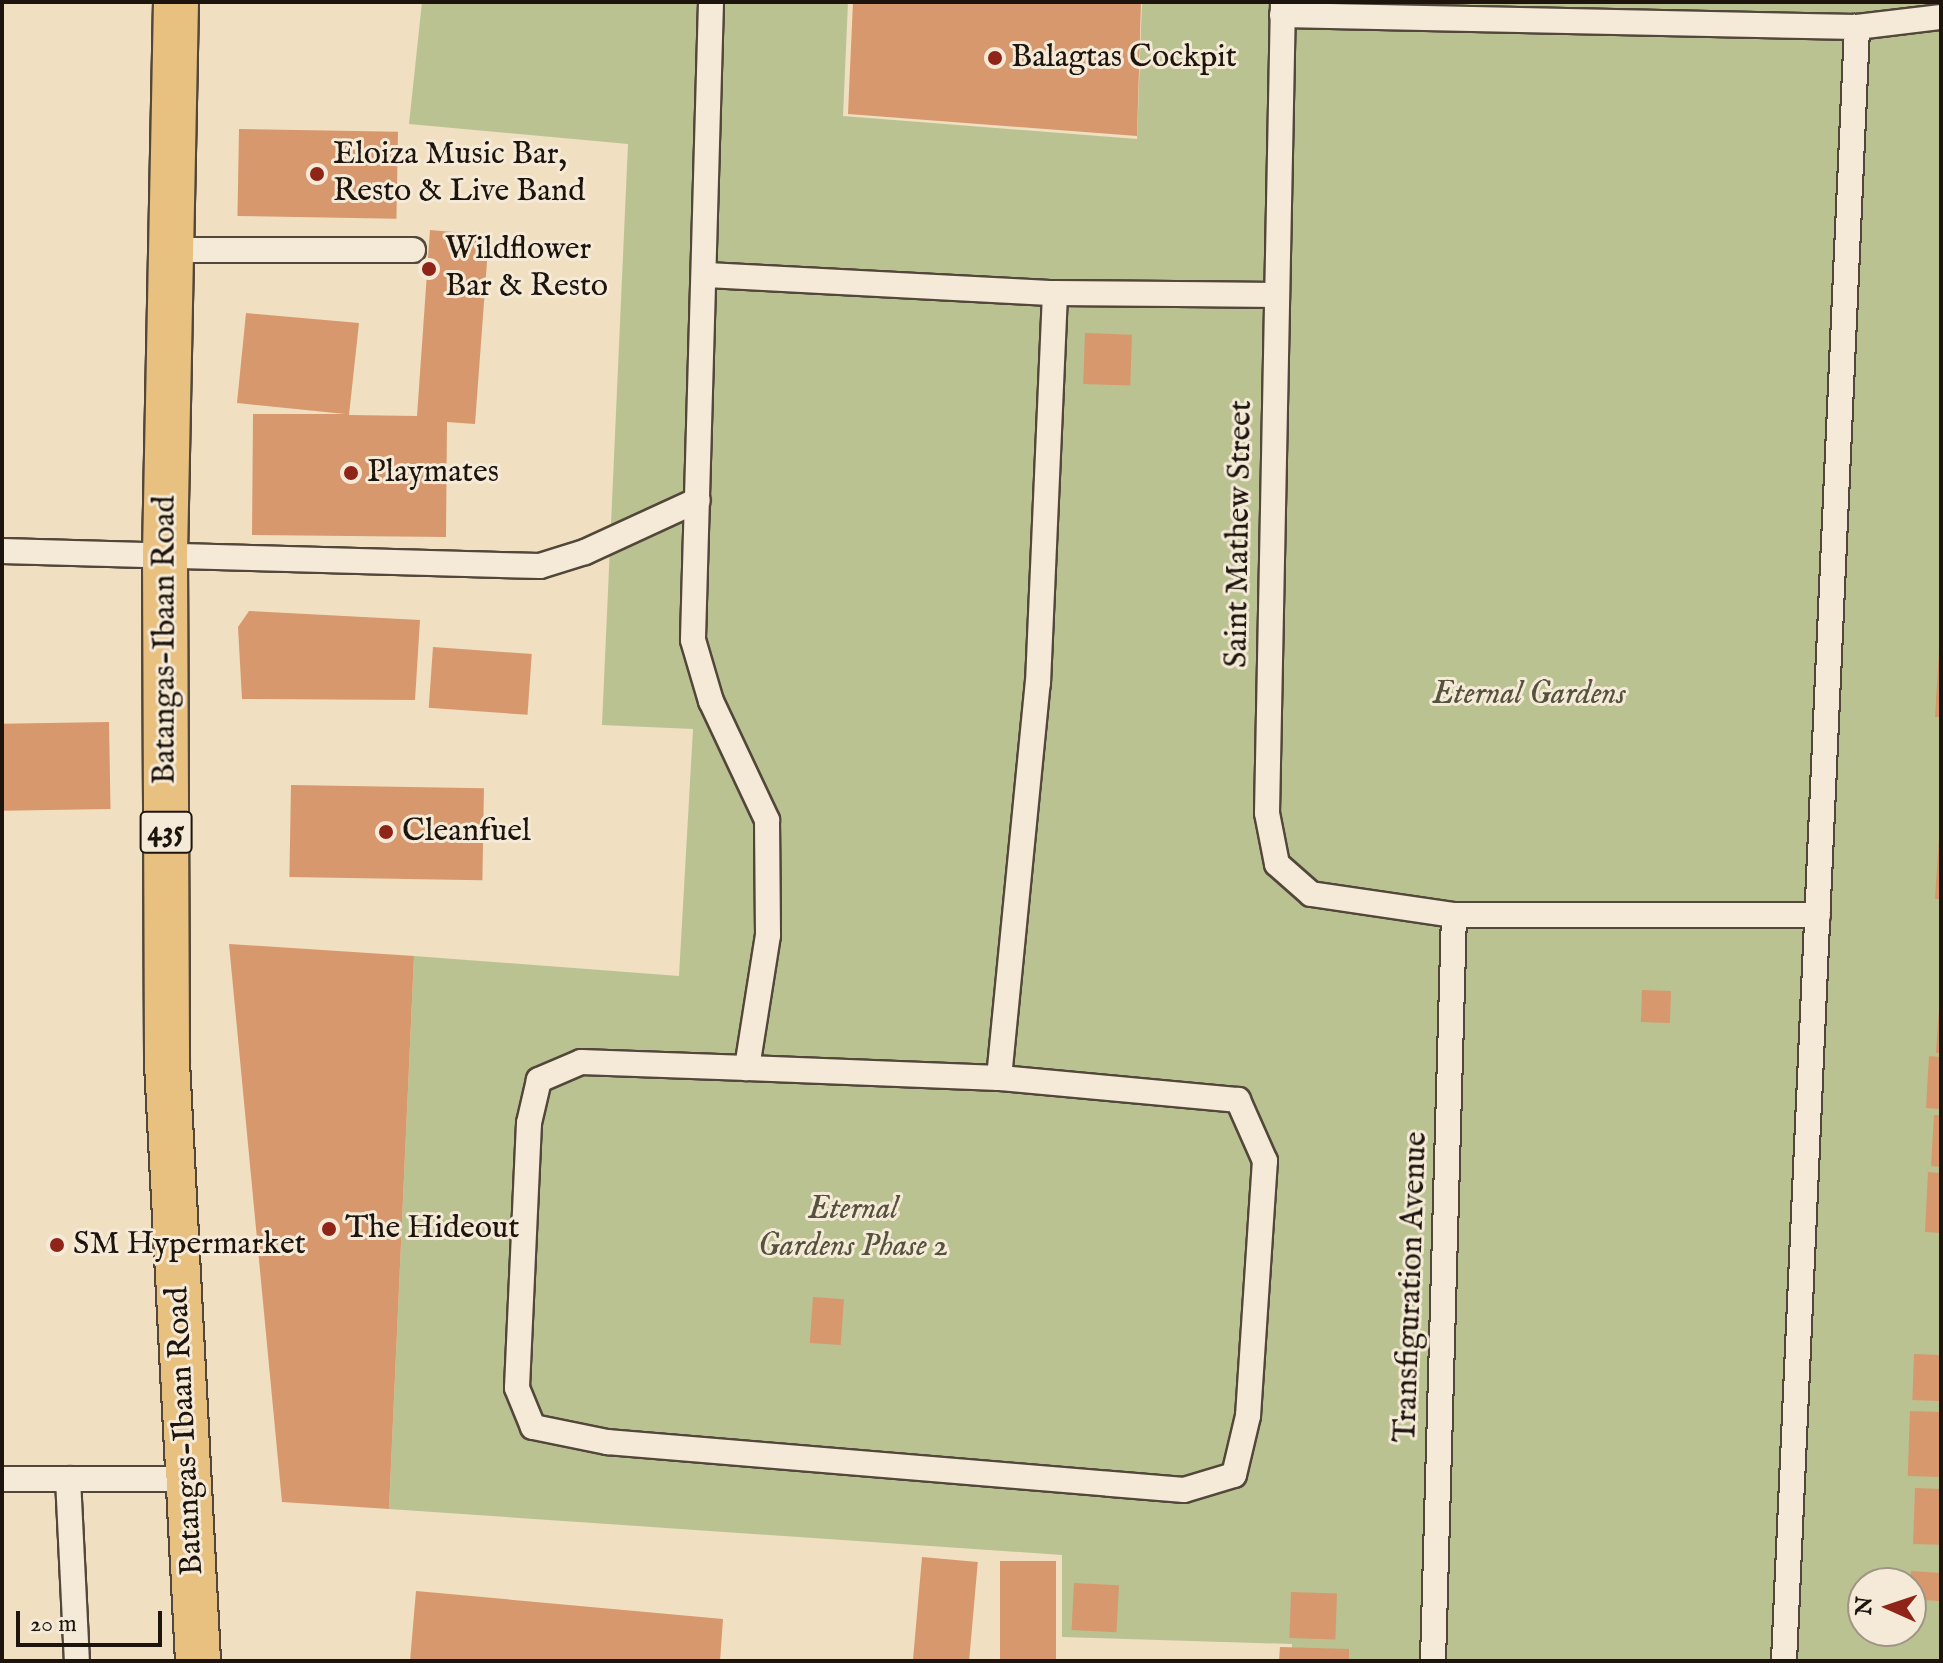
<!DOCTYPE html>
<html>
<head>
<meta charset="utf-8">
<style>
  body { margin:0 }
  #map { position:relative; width:1943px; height:1663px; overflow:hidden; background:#f0dfc1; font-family:"IM FELL English",serif }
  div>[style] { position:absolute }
  .green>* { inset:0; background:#bac292 }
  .building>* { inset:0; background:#d7986e; transform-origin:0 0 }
  .roads { filter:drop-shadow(2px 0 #52473a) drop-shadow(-2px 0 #52473a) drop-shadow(0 2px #52473a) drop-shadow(0 -2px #52473a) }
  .service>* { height:24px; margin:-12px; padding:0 12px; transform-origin:12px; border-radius:12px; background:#f5ead7 }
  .primary>* { height:44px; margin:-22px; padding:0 22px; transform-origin:22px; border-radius:22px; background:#e8c080 }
  .dots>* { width:22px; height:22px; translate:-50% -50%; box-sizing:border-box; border:4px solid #f5ead7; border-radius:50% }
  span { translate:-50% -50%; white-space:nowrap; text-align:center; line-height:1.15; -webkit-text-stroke:6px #f5ead7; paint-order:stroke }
  .shield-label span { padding:2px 6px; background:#f5ead7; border:2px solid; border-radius:6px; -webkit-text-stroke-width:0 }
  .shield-label { font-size:30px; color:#1d140d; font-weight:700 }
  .poi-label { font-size:32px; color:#1d140d }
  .left { translate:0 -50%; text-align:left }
  .street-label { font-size:32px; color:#1d140d }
  .park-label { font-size:32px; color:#54513c; font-style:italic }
  .frame { position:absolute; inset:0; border:4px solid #1d140d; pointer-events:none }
  .north { position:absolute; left:1847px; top:1567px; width:80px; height:80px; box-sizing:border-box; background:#f5ead7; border:2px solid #9f9486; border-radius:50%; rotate:273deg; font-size:22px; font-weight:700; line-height:32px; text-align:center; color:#1d140d }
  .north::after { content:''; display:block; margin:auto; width:28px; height:36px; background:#8f2418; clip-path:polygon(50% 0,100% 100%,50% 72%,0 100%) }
  .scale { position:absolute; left:16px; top:1611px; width:146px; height:36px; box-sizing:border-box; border:4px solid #1d140d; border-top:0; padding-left:10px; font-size:24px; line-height:28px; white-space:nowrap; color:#1d140d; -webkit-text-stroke:6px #f5ead7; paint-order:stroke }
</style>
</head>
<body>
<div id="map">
  <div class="green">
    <div style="clip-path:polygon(evenodd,422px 2px,848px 2px,843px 116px,1137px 139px,1142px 2px,1941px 2px,1941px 1661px,1291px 1661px,1292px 1644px,1062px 1637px,1062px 1555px,389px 1509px,414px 956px,679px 976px,693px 729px,602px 725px,628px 144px,409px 124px,422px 2px,1863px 1583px,1911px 1583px,1911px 1631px,1863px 1631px,1863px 1583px)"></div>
  </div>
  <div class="building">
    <div style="clip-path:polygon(853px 2px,1141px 2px,1137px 136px,848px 114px)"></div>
    <div style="left:239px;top:129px;width:159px;height:87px;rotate:1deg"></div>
    <div style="clip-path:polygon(430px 230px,489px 235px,475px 424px,447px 422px,446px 537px,252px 535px,253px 414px,345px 414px,237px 403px,246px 313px,359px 323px,349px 415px,417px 416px)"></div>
    <div style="left:1085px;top:333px;width:47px;height:51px;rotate:2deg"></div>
    <div style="clip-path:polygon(249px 611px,420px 620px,415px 700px,242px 699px,238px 627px)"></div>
    <div style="left:433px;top:647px;width:99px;height:61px;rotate:4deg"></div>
    <div style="clip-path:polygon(1939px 651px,1941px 651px,1941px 717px,1935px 717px)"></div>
    <div style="left:109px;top:722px;width:87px;height:107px;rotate:89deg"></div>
    <div style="left:291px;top:785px;width:193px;height:92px;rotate:1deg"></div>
    <div style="clip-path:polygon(1939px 837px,1941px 837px,1941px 899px,1935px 899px)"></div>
    <div style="clip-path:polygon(229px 944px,414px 956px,389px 1509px,282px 1502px)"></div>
    <div style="left:1642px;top:990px;width:29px;height:32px;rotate:2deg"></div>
    <div style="clip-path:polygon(1939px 1008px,1941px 1008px,1941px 1053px,1936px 1053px)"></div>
    <div style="clip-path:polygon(1929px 1056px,1941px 1057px,1941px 1109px,1926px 1108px)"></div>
    <div style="clip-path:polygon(1934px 1115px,1941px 1115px,1941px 1167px,1931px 1166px)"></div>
    <div style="clip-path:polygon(1928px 1172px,1941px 1173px,1941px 1233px,1925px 1232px)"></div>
    <div style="left:813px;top:1297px;width:31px;height:46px;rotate:4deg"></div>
    <div style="left:1914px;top:1354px;width:27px;height:46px;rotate:2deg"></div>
    <div style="left:1910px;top:1411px;width:31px;height:65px;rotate:2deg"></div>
    <div style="left:1915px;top:1488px;width:26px;height:56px;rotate:2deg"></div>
    <div style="left:922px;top:1557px;width:56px;height:104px;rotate:5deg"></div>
    <div style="left:1056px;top:1561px;width:100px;height:56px;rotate:90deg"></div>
    <div style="left:1911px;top:1571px;width:30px;height:28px;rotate:4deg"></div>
    <div style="left:1074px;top:1583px;width:45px;height:47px;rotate:3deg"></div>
    <div style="clip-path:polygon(416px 1591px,723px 1619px,720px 1661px,410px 1661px)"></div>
    <div style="left:1291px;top:1592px;width:46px;height:46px;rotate:2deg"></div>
    <div style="clip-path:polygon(1280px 1647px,1349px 1649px,1349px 1661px,1279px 1661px)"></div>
  </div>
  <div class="roads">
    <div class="service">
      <div style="left:711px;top:2px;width:638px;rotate:91.62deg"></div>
      <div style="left:693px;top:640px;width:64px;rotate:73.6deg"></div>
      <div style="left:711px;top:701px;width:132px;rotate:64.8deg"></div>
      <div style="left:767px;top:820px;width:115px;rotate:89.5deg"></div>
      <div style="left:768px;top:935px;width:135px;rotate:99deg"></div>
      <div style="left:747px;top:1068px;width:252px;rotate:2.3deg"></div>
      <div style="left:999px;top:1078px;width:397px;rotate:-84.4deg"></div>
      <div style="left:1038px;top:683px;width:390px;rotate:-87.5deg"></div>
      <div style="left:1283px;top:2px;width:811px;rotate:91.13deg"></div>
      <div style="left:1267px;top:813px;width:52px;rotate:78.9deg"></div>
      <div style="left:1277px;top:864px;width:45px;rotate:41.4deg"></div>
      <div style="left:1311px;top:894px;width:145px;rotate:8.4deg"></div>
      <div style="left:1454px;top:915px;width:364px"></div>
      <div style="left:1282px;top:15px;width:575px;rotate:1.2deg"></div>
      <div style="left:1857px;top:27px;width:85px;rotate:-6.8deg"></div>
      <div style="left:171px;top:250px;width:242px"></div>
      <div style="left:707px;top:275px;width:348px;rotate:3deg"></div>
      <div style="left:1055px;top:293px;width:221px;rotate:0.5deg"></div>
      <div style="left:2px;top:551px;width:538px;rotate:1.6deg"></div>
      <div style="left:540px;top:566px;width:47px;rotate:-17.3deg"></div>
      <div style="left:585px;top:552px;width:124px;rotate:-24.7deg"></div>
      <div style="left:747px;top:1068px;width:166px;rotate:-177.9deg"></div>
      <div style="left:581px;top:1062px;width:46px;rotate:156.8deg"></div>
      <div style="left:539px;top:1080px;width:44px;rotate:103.1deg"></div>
      <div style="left:529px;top:1123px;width:265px;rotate:92.6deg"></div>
      <div style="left:517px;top:1388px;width:42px;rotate:67.7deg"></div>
      <div style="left:533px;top:1427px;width:76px;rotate:11.5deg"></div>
      <div style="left:607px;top:1442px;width:579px;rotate:4.76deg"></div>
      <div style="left:1184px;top:1490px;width:52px;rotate:-16.7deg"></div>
      <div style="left:1234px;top:1475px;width:61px;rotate:-76.7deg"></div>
      <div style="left:1248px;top:1416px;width:256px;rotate:-86.2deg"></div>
      <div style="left:1265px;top:1161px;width:67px;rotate:-113.9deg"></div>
      <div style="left:1238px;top:1100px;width:240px;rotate:-174.7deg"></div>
      <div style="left:2px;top:1479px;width:186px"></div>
      <div style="left:68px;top:1479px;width:182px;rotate:87.2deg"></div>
      <div style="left:1433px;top:1661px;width:746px;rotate:-88.39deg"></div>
      <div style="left:1784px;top:1661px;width:1636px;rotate:-87.44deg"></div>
    </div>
    <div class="primary">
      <div style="left:176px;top:2px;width:554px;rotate:91.14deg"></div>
      <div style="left:165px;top:556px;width:507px;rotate:89.77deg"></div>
      <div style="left:167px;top:1063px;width:599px;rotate:87.03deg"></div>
    </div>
  </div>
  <div class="dots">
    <div style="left:995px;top:58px;background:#8f2418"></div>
    <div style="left:317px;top:174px;background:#8f2418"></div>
    <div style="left:429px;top:269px;background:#8f2418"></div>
    <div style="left:351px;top:473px;background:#8f2418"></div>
    <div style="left:386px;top:832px;background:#8f2418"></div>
    <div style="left:329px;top:1229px;background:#8f2418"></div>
    <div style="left:57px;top:1245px;background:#8f2418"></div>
  </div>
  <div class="shield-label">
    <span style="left:166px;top:832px">435</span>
  </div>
  <div class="poi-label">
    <span class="left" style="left:1011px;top:58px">Balagtas Cockpit</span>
    <span class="left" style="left:333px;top:174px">Eloiza Music Bar,<br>Resto &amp; Live Band</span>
    <span class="left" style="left:445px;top:269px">Wildflower<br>Bar &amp; Resto</span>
    <span class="left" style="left:367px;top:473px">Playmates</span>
    <span class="left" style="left:402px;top:832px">Cleanfuel</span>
    <span class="left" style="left:345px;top:1229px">The Hideout</span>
    <span class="left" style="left:73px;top:1245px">SM Hypermarket</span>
  </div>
  <div class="street-label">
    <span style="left:1240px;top:534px;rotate:-89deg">Saint Mathew Street</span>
    <span style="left:166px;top:640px;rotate:-90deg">Batangas-Ibaan Road</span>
    <span style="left:1412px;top:1287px;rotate:-88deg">Transfiguration Avenue</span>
    <span style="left:186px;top:1431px;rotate:-93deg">Batangas-Ibaan Road</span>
  </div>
  <div class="park-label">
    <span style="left:1529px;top:695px">Eternal Gardens</span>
    <span style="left:853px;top:1229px">Eternal<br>Gardens Phase 2</span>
  </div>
  <div class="frame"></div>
  <div class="north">N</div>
  <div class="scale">20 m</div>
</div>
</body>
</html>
